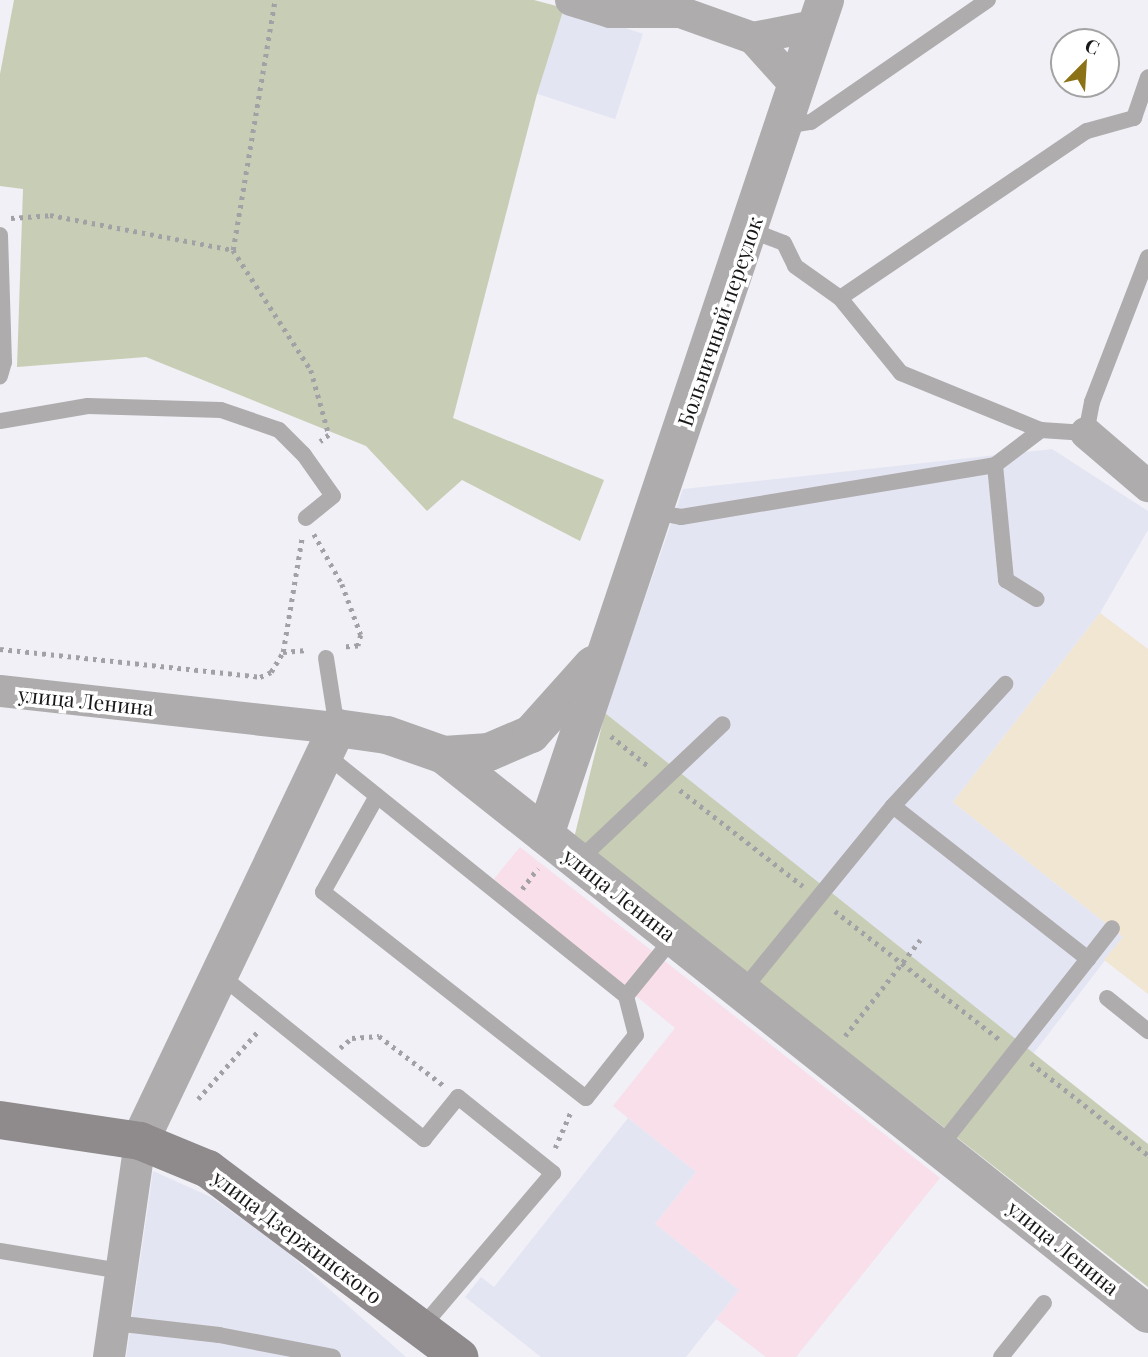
<!DOCTYPE html>
<html>
<head>
<meta charset="utf-8">
<style>
  body { margin:0 }
  #map { position:relative; width:1148px; height:1357px; overflow:hidden; background:#f0f0f6; font-family:"Playfair Display",serif }
  div>[style] { position:absolute }
  .commercial>* { inset:0; background:#f8dfe9 }
  .built>* { inset:0; background:#e4e5f2; transform-origin:0 0 }
  .education>* { inset:0; background:#f0e6d1 }
  .green>* { inset:0; background:#c8ceb5 }
  .path>* { height:4.5px; margin-top:-2.25px; transform-origin:0; background:repeating-linear-gradient(90deg,#a2a2a6 0 3.5px,transparent 0 8.5px) }
  .service>* { height:16px; margin:-8px; padding:0 8px; transform-origin:8px; border-radius:8px; background:#afacad }
  .minor>* { height:32px; margin:-16px; padding:0 16px; transform-origin:16px; border-radius:16px; background:#afacad }
  .tertiary>* { height:38px; margin:-19px; padding:0 19px; transform-origin:19px; border-radius:19px; background:#afacad }
  .secondary>* { height:38px; margin:-19px; padding:0 19px; transform-origin:19px; border-radius:19px; background:#8f8b8c }
  span { translate:-50% -50%; white-space:nowrap; text-align:center; line-height:1.15; -webkit-text-stroke:7px #fff; paint-order:stroke }
  .street-label { font-size:21px; color:#18181a }
  .north { position:absolute; left:1050px; top:28px; width:70px; height:70px; box-sizing:border-box; background:#fff; border:2px solid #a3a3a3; border-radius:50%; rotate:24deg; font-size:19px; font-weight:700; line-height:28px; text-align:center; color:#18181a }
  .north::after { content:''; display:block; margin:auto; width:24px; height:32px; background:#8c7216; clip-path:polygon(50% 0,100% 100%,50% 72%,0 100%) }
</style>
</head>
<body>
<div id="map">
  <div class="commercial">
    <div style="clip-path:polygon(520px 847px,940px 1178px,796px 1357px,766px 1357px,716px 1319px,739px 1290px,655px 1224px,696px 1172px,613px 1106px,675px 1028px,494px 879px)"></div>
  </div>
  <div class="built">
    <div style="left:564px;top:8px;width:83px;height:90px;rotate:18deg"></div>
    <div style="clip-path:polygon(1052px 449px,1148px 511px,1148px 530px,1100px 613px,953px 802px,1123px 937px,1033px 1054px,605px 713px,683px 489px)"></div>
    <div style="clip-path:polygon(628px 1118px,696px 1172px,655px 1224px,739px 1290px,686px 1357px,541px 1357px,465px 1297px,481px 1277px,494px 1287px)"></div>
    <div style="clip-path:polygon(153px 1171px,211px 1197px,284px 1249px,406px 1357px,126px 1357px)"></div>
  </div>
  <div class="education">
    <div style="clip-path:polygon(1100px 613px,1148px 649px,1148px 994px,1104px 960px,1123px 937px,953px 802px)"></div>
  </div>
  <div class="green">
    <div style="clip-path:polygon(14px 0,534px 0,564px 8px,537px 94px,453px 418px,604px 480px,580px 541px,462px 480px,427px 511px,366px 446px,146px 357px,17px 367px,23px 189px,0 186px,0 74px)"></div>
    <div style="clip-path:polygon(605px 713px,1148px 1144px,1148px 1287px,574px 838px)"></div>
  </div>
  <div class="path">
    <div style="left:11px;top:218px;width:39px;rotate:-4deg"></div>
    <div style="left:50px;top:215px;width:186px;rotate:10.8deg"></div>
    <div style="left:233px;top:250px;width:143px;rotate:57deg"></div>
    <div style="left:311px;top:370px;width:67px;rotate:74.5deg"></div>
    <div style="left:329px;top:435px;width:11px;rotate:142deg"></div>
    <div style="left:233px;top:250px;width:254px;rotate:-80.5deg"></div>
    <div style="left:314px;top:534px;width:57px;rotate:60.8deg"></div>
    <div style="left:342px;top:584px;width:54px;rotate:69.6deg"></div>
    <div style="left:361px;top:635px;width:11px;rotate:105deg"></div>
    <div style="left:358px;top:646px;width:15px;rotate:176deg"></div>
    <div style="left:0;top:649px;width:262px;rotate:6.1deg"></div>
    <div style="left:260px;top:677px;width:12px;rotate:-24deg"></div>
    <div style="left:271px;top:672px;width:23px;rotate:-59deg"></div>
    <div style="left:283px;top:652px;width:117px;rotate:-80.6deg"></div>
    <div style="left:283px;top:652px;width:24px;rotate:-5deg"></div>
    <div style="left:611px;top:736px;width:48px;rotate:39deg"></div>
    <div style="left:680px;top:790px;width:156px;rotate:38deg"></div>
    <div style="left:522px;top:889px;width:26px;rotate:-53deg"></div>
    <div style="left:835px;top:911px;width:208px;rotate:38deg"></div>
    <div style="left:845px;top:1036px;width:122px;rotate:-52deg"></div>
    <div style="left:340px;top:1048px;width:16px;rotate:-40deg"></div>
    <div style="left:352px;top:1038px;width:27px;rotate:-4deg"></div>
    <div style="left:379px;top:1036px;width:81px;rotate:37.4deg"></div>
    <div style="left:1031px;top:1063px;width:149px;rotate:38.2deg"></div>
    <div style="left:198px;top:1099px;width:92px;rotate:-48.5deg"></div>
    <div style="left:555px;top:1148px;width:40px;rotate:-66.6deg"></div>
  </div>
  <div class="service">
    <div style="left:785px;top:126px;width:26px;rotate:-9deg"></div>
    <div style="left:811px;top:122px;width:215px;rotate:-34.6deg"></div>
    <div style="left:750px;top:230px;width:36px;rotate:21deg"></div>
    <div style="left:784px;top:243px;width:25px;rotate:64deg"></div>
    <div style="left:795px;top:266px;width:55px;rotate:35.4deg"></div>
    <div style="left:840px;top:298px;width:298px;rotate:-34.1deg"></div>
    <div style="left:1087px;top:131px;width:49px;rotate:-15.5deg"></div>
    <div style="left:1134px;top:118px;width:43px;rotate:-71.1deg"></div>
    <div style="left:0;top:235px;width:127px;rotate:88.2deg"></div>
    <div style="left:4px;top:362px;width:15px;rotate:106deg"></div>
    <div style="left:840px;top:298px;width:97px;rotate:50.9deg"></div>
    <div style="left:901px;top:373px;width:151px;rotate:22.2deg"></div>
    <div style="left:1041px;top:430px;width:45px;rotate:3.8deg"></div>
    <div style="left:1086px;top:433px;width:32px;rotate:-79deg"></div>
    <div style="left:1092px;top:402px;width:155px;rotate:-68.9deg"></div>
    <div style="left:0;top:421px;width:89px;rotate:-9.7deg"></div>
    <div style="left:88px;top:406px;width:133px;rotate:1.7deg"></div>
    <div style="left:221px;top:410px;width:61px;rotate:19deg"></div>
    <div style="left:279px;top:430px;width:35px;rotate:45deg"></div>
    <div style="left:304px;top:455px;width:50px;rotate:54.7deg"></div>
    <div style="left:333px;top:496px;width:35px;rotate:141deg"></div>
    <div style="left:995px;top:465px;width:116px;rotate:84.5deg"></div>
    <div style="left:1006px;top:580px;width:36px;rotate:32deg"></div>
    <div style="left:655px;top:512px;width:26px;rotate:11deg"></div>
    <div style="left:681px;top:517px;width:318px;rotate:-9.4deg"></div>
    <div style="left:995px;top:465px;width:58px;rotate:-37.3deg"></div>
    <div style="left:326px;top:658px;width:71px;rotate:81.1deg"></div>
    <div style="left:325px;top:754px;width:386px;rotate:38.8deg"></div>
    <div style="left:626px;top:996px;width:76px;rotate:-50.9deg"></div>
    <div style="left:377px;top:796px;width:110px;rotate:119.4deg"></div>
    <div style="left:323px;top:892px;width:334px;rotate:38.1deg"></div>
    <div style="left:586px;top:1098px;width:80px;rotate:-51.6deg"></div>
    <div style="left:636px;top:1035px;width:40px;rotate:-104.4deg"></div>
    <div style="left:893px;top:806px;width:248px;rotate:38.1deg"></div>
    <div style="left:1088px;top:959px;width:241px;rotate:128.3deg"></div>
    <div style="left:578px;top:861px;width:199px;rotate:-43.4deg"></div>
    <div style="left:1088px;top:959px;width:39px;rotate:-52deg"></div>
    <div style="left:220px;top:975px;width:262px;rotate:38.8deg"></div>
    <div style="left:424px;top:1139px;width:54px;rotate:-51deg"></div>
    <div style="left:458px;top:1097px;width:122px;rotate:38.7deg"></div>
    <div style="left:553px;top:1173px;width:204px;rotate:130.4deg"></div>
    <div style="left:742px;top:991px;width:239px;rotate:-50.8deg"></div>
    <div style="left:893px;top:806px;width:166px;rotate:-47.4deg"></div>
    <div style="left:1107px;top:998px;width:53px;rotate:38.8deg"></div>
    <div style="left:0;top:1251px;width:123px;rotate:9.4deg"></div>
    <div style="left:114px;top:1323px;width:106px;rotate:6.5deg"></div>
    <div style="left:219px;top:1335px;width:116px;rotate:10.9deg"></div>
    <div style="left:1001px;top:1357px;width:69px;rotate:-51.5deg"></div>
  </div>
  <div class="minor">
    <div style="left:571px;top:0;width:41px;rotate:17.1deg"></div>
    <div style="left:610px;top:12px;width:70px"></div>
    <div style="left:680px;top:12px;width:77px;rotate:19.6deg"></div>
    <div style="left:753px;top:38px;width:67px;rotate:48deg"></div>
    <div style="left:753px;top:38px;width:66px;rotate:-11.3deg"></div>
    <div style="left:1086px;top:433px;width:82px;rotate:40.5deg"></div>
    <div style="left:0;top:691px;width:339px;rotate:6.3deg"></div>
    <div style="left:109px;top:1357px;width:218px;rotate:-81.8deg"></div>
  </div>
  <div class="tertiary">
    <div style="left:444px;top:755px;width:45px;rotate:-3.8deg"></div>
    <div style="left:489px;top:752px;width:46px;rotate:-23.2deg"></div>
    <div style="left:531px;top:734px;width:93px;rotate:-48.1deg"></div>
    <div style="left:545px;top:835px;width:881px;rotate:-71.46deg"></div>
    <div style="left:140px;top:1141px;width:458px;rotate:-64.5deg"></div>
    <div style="left:337px;top:728px;width:50px;rotate:8deg"></div>
    <div style="left:387px;top:735px;width:60px;rotate:19.3deg"></div>
    <div style="left:444px;top:755px;width:899px;rotate:38.45deg"></div>
  </div>
  <div class="secondary">
    <div style="left:0;top:1120px;width:142px;rotate:8.5deg"></div>
    <div style="left:140px;top:1141px;width:74px;rotate:22.4deg"></div>
    <div style="left:208px;top:1169px;width:314px;rotate:36.8deg"></div>
  </div>
  <div class="street-label">
    <span style="left:719px;top:321px;rotate:-71deg">Больничный переулок</span>
    <span style="left:86px;top:700px;rotate:6deg">улица Ленина</span>
    <span style="left:620px;top:894px;rotate:38deg">улица Ленина</span>
    <span style="left:298px;top:1236px;rotate:37deg">улица Дзержинского</span>
    <span style="left:1064px;top:1247px;rotate:39deg">улица Ленина</span>
  </div>
  <div class="north">С</div>
</div>
</body>
</html>
